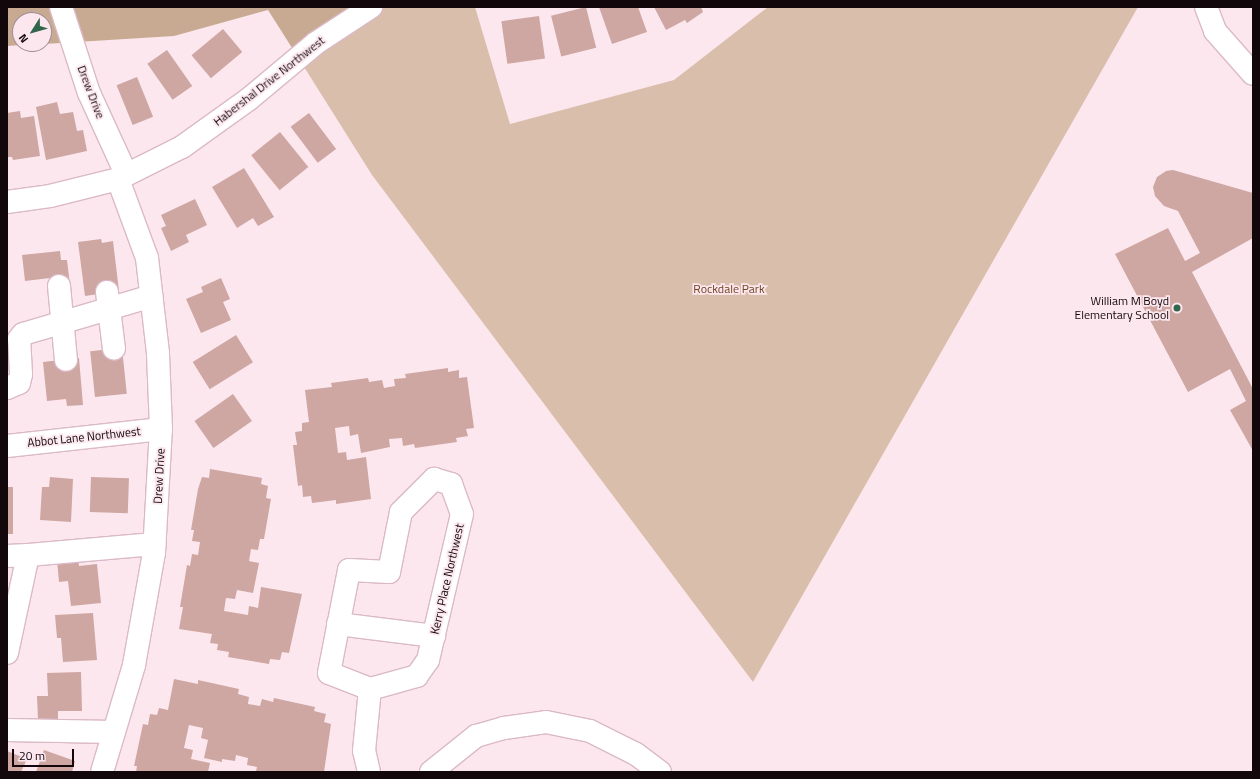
<!DOCTYPE html>
<html>
<head>
<meta charset="utf-8">
<style>
  body { margin:0 }
  #map { position:relative; width:1260px; height:779px; overflow:hidden; background:#fce7ef; font-family:"Titillium Web",sans-serif }
  div>[style] { position:absolute }
  .green>* { inset:0; background:#d9bfab }
  .forest>* { inset:0; background:#c8aa93 }
  .building>* { inset:0; background:#cea6a2; transform-origin:0 0 }
  .roads { filter:drop-shadow(1px 0 #dbb9c7) drop-shadow(-1px 0 #dbb9c7) drop-shadow(0 1px #dbb9c7) drop-shadow(0 -1px #dbb9c7) }
  .minor>* { height:22px; margin:-11px; padding:0 11px; transform-origin:11px; border-radius:11px; background:#fff }
  .dots>* { width:11px; height:11px; translate:-50% -50%; box-sizing:border-box; border:2px solid #fce7ef; border-radius:50% }
  span { translate:-50% -50%; white-space:nowrap; text-align:center; line-height:1.15; -webkit-text-stroke:3.5px #fce7ef; paint-order:stroke }
  .street-label { font-size:12px; color:#12080c }
  .park-label { font-size:12px; color:#6f4420 }
  .poi-label { font-size:12px; color:#12080c }
  .right { translate:-100% -50%; text-align:right }
  .frame { position:absolute; inset:0; border:8px solid #12080c; pointer-events:none }
  .north { position:absolute; left:12px; top:12px; width:40px; height:40px; box-sizing:border-box; background:#fce7ef; border:1px solid #9e8e94; border-radius:50%; rotate:233deg; font-size:11px; font-weight:700; line-height:16px; text-align:center; color:#12080c }
  .north::after { content:''; display:block; margin:auto; width:14px; height:18px; background:#31664c; clip-path:polygon(50% 0,100% 100%,50% 72%,0 100%) }
  .scale { position:absolute; left:12px; top:749px; width:62px; height:18px; box-sizing:border-box; border:2px solid #12080c; border-top:0; padding-left:5px; font-size:12px; line-height:14px; white-space:nowrap; color:#12080c; -webkit-text-stroke:3px #fce7ef; paint-order:stroke }
</style>
</head>
<body>
<div id="map">
  <div class="green">
    <div style="clip-path:polygon(374px 7px,475px 7px,510px 124px,674px 80px,768px 7px,1138px 7px,753px 682px,372px 175px,294px 51px)"></div>
  </div>
  <div class="forest">
    <div style="clip-path:polygon(7px 7px,374px 7px,294px 51px,268px 10px,174px 36px,44px 44px,44px 20px,20px 20px,20px 44px,36px 44px,7px 46px)"></div>
  </div>
  <div class="building">
    <div style="left:586px;top:7px;width:42px;height:36px;rotate:76deg"></div>
    <div style="clip-path:polygon(599px 7px,638px 7px,647px 32px,612px 44px)"></div>
    <div style="clip-path:polygon(654px 7px,701px 7px,703px 12px,687px 23px,685px 20px,666px 30px)"></div>
    <div style="left:539px;top:16px;width:43px;height:38px;rotate:82deg"></div>
    <div style="left:223px;top:29px;width:30px;height:41px;rotate:50deg"></div>
    <div style="left:167px;top:50px;width:44px;height:24px;rotate:55deg"></div>
    <div style="left:137px;top:77px;width:43px;height:22px;rotate:68deg"></div>
    <div style="clip-path:polygon(57px 102px,60px 114px,73px 112px,77px 131px,83px 130px,87px 151px,46px 160px,36px 107px)"></div>
    <div style="clip-path:polygon(20px 111px,21px 118px,34px 116px,40px 156px,13px 160px,12px 157px,7px 157px,7px 113px)"></div>
    <div style="left:309px;top:113px;width:45px;height:23px;rotate:53deg"></div>
    <div style="left:280px;top:132px;width:45px;height:37px;rotate:51deg"></div>
    <div style="clip-path:polygon(244px 168px,274px 217px,258px 226px,253px 218px,237px 228px,212px 187px)"></div>
    <div style="clip-path:polygon(1173px 170px,1253px 193px,1253px 238px,1192px 272px,1253px 389px,1253px 451px,1230px 410px,1246px 401px,1230px 369px,1188px 392px,1115px 254px,1168px 228px,1185px 261px,1200px 253px,1178px 211px,1164px 206px,1155px 196px,1153px 187px,1157px 177px,1166px 171px)"></div>
    <div style="clip-path:polygon(195px 199px,207px 225px,186px 235px,189px 242px,171px 251px,161px 228px,166px 226px,161px 215px)"></div>
    <div style="clip-path:polygon(101px 239px,102px 243px,113px 241px,119px 291px,85px 296px,78px 242px)"></div>
    <div style="clip-path:polygon(60px 251px,61px 260px,67px 260px,70px 285px,51px 287px,50px 278px,25px 281px,22px 255px)"></div>
    <div style="clip-path:polygon(221px 278px,230px 299px,223px 302px,231px 320px,201px 333px,186px 299px,203px 292px,201px 287px)"></div>
    <div style="left:236px;top:335px;width:32px;height:51px;rotate:58deg"></div>
    <div style="left:122px;top:348px;width:46px;height:32px;rotate:84deg"></div>
    <div style="clip-path:polygon(79px 358px,83px 405px,67px 406px,66px 399px,47px 401px,43px 362px)"></div>
    <div style="clip-path:polygon(448px 368px,448px 372px,459px 370px,459px 378px,467px 377px,474px 428px,466px 429px,468px 436px,456px 438px,457px 442px,415px 448px,414px 444px,403px 446px,402px 438px,389px 439px,390px 447px,361px 453px,358px 434px,350px 436px,349px 426px,335px 428px,338px 453px,346px 452px,347px 460px,366px 457px,371px 499px,336px 504px,336px 500px,312px 503px,311px 496px,303px 497px,302px 485px,298px 486px,293px 445px,297px 445px,295px 432px,302px 431px,302px 423px,309px 422px,305px 390px,332px 387px,331px 383px,368px 378px,369px 382px,382px 380px,384px 388px,395px 386px,394px 379px,406px 378px,405px 374px)"></div>
    <div style="left:233px;top:394px;width:33px;height:47px;rotate:55deg"></div>
    <div style="clip-path:polygon(210px 469px,262px 478px,261px 484px,268px 486px,266px 498px,271px 499px,264px 539px,260px 539px,258px 550px,251px 549px,249px 561px,259px 563px,253px 593px,237px 590px,235px 599px,226px 598px,224px 611px,248px 615px,249px 606px,258px 608px,261px 587px,302px 594px,289px 653px,282px 652px,280px 660px,270px 659px,269px 664px,228px 657px,229px 652px,217px 650px,218px 644px,210px 643px,212px 634px,179px 629px,183px 607px,180px 607px,187px 565px,190px 566px,192px 554px,198px 555px,200px 542px,192px 541px,194px 530px,191px 530px,198px 489px,202px 477px,209px 478px)"></div>
    <div style="clip-path:polygon(50px 477px,73px 479px,71px 522px,40px 520px,42px 487px,49px 487px)"></div>
    <div style="left:91px;top:477px;width:38px;height:35px;rotate:2deg"></div>
    <div style="left:7px;top:487px;width:6px;height:47px"></div>
    <div style="clip-path:polygon(78px 558px,79px 566px,97px 564px,101px 603px,71px 606px,68px 581px,59px 582px,57px 560px)"></div>
    <div style="clip-path:polygon(93px 613px,97px 660px,63px 662px,61px 638px,57px 638px,55px 615px)"></div>
    <div style="clip-path:polygon(81px 672px,82px 711px,58px 711px,58px 720px,38px 720px,37px 696px,48px 696px,47px 673px)"></div>
    <div style="clip-path:polygon(174px 679px,198px 684px,198px 680px,239px 689px,238px 694px,249px 697px,248px 704px,260px 706px,262px 699px,273px 702px,274px 698px,315px 707px,314px 711px,326px 714px,324px 722px,331px 724px,324px 772px,260px 772px,256px 771px,257px 767px,247px 765px,248px 758px,236px 755px,235px 761px,222px 759px,222px 762px,204px 758px,208px 740px,201px 738px,203px 728px,189px 725px,184px 748px,193px 750px,191px 759px,210px 763px,208px 772px,136px 772px,137px 766px,134px 766px,143px 724px,148px 725px,150px 714px,157px 715px,159px 708px,168px 710px)"></div>
    <div style="clip-path:polygon(44px 750px,75px 761px,72px 772px,36px 772px)"></div>
    <div style="clip-path:polygon(7px 751px,27px 759px,21px 772px,7px 772px)"></div>
  </div>
  <div class="roads">
    <div class="minor">
      <div style="left:61px;top:7px;width:90px;rotate:72deg"></div>
      <div style="left:89px;top:93px;width:89px;rotate:65.4deg"></div>
      <div style="left:1206px;top:7px;width:26px;rotate:69deg"></div>
      <div style="left:1215px;top:31px;width:57px;rotate:48.5deg"></div>
      <div style="left:7px;top:202px;width:43px;rotate:-7.9deg"></div>
      <div style="left:50px;top:196px;width:70px;rotate:-14deg"></div>
      <div style="left:118px;top:179px;width:72px;rotate:-26.6deg"></div>
      <div style="left:182px;top:147px;width:82px;rotate:-35.6deg"></div>
      <div style="left:249px;top:99px;width:87px;rotate:-39.9deg"></div>
      <div style="left:316px;top:43px;width:66px;rotate:-33.2deg"></div>
      <div style="left:59px;top:286px;width:74px;rotate:84.6deg"></div>
      <div style="left:107px;top:292px;width:57px;rotate:83deg"></div>
      <div style="left:7px;top:388px;width:13px;rotate:-23deg"></div>
      <div style="left:19px;top:383px;width:9px;rotate:-77deg"></div>
      <div style="left:21px;top:374px;width:35px;rotate:-93deg"></div>
      <div style="left:19px;top:339px;width:6px;rotate:-51deg"></div>
      <div style="left:23px;top:334px;width:134px;rotate:-16.4deg"></div>
      <div style="left:7px;top:446px;width:155px;rotate:-6.3deg"></div>
      <div style="left:434px;top:479px;width:18px;rotate:16deg"></div>
      <div style="left:451px;top:484px;width:32px;rotate:70deg"></div>
      <div style="left:462px;top:514px;width:150px;rotate:103.1deg"></div>
      <div style="left:428px;top:660px;width:19px;rotate:125deg"></div>
      <div style="left:417px;top:676px;width:49px;rotate:164.5deg"></div>
      <div style="left:370px;top:689px;width:44px;rotate:-158.7deg"></div>
      <div style="left:329px;top:673px;width:105px;rotate:-79deg"></div>
      <div style="left:349px;top:570px;width:40px;rotate:2.9deg"></div>
      <div style="left:389px;top:572px;width:61px;rotate:-78.7deg"></div>
      <div style="left:401px;top:512px;width:47px;rotate:-45deg"></div>
      <div style="left:7px;top:556px;width:21px;rotate:-3deg"></div>
      <div style="left:338px;top:624px;width:97px;rotate:7.1deg"></div>
      <div style="left:7px;top:653px;width:100px;rotate:-77.9deg"></div>
      <div style="left:28px;top:555px;width:127px;rotate:-5deg"></div>
      <div style="left:7px;top:730px;width:107px;rotate:1.1deg"></div>
      <div style="left:102px;top:772px;width:112px;rotate:-73.3deg"></div>
      <div style="left:134px;top:665px;width:114px;rotate:-79.9deg"></div>
      <div style="left:154px;top:553px;width:124px;rotate:-86.8deg"></div>
      <div style="left:161px;top:429px;width:76px;rotate:-92.3deg"></div>
      <div style="left:158px;top:353px;width:96px;rotate:-96.6deg"></div>
      <div style="left:147px;top:258px;width:84px;rotate:-110.2deg"></div>
      <div style="left:369px;top:772px;width:22px;rotate:-103deg"></div>
      <div style="left:364px;top:751px;width:62px;rotate:-84.5deg"></div>
      <div style="left:431px;top:772px;width:58px;rotate:-38.7deg"></div>
      <div style="left:476px;top:736px;width:29px;rotate:-16deg"></div>
      <div style="left:504px;top:728px;width:42px;rotate:-8.1deg"></div>
      <div style="left:546px;top:722px;width:45px;rotate:11.6deg"></div>
      <div style="left:590px;top:731px;width:51px;rotate:26.6deg"></div>
      <div style="left:636px;top:754px;width:30px;rotate:37deg"></div>
    </div>
  </div>
  <div class="dots">
    <div style="left:1177px;top:308px;background:#31664c"></div>
  </div>
  <div class="street-label">
    <span style="left:269px;top:81px;rotate:-38deg">Habershal Drive Northwest</span>
    <span style="left:91px;top:92px;rotate:69deg">Drew Drive</span>
    <span style="left:84px;top:437px;rotate:-6deg">Abbot Lane Northwest</span>
    <span style="left:159px;top:476px;rotate:-87deg">Drew Drive</span>
    <span style="left:447px;top:579px;rotate:-77deg">Kerry Place Northwest</span>
  </div>
  <div class="park-label">
    <span style="left:729px;top:289px">Rockdale Park</span>
  </div>
  <div class="poi-label">
    <span class="right" style="left:1169px;top:308px">William M Boyd<br>Elementary School</span>
  </div>
  <div class="frame"></div>
  <div class="north">N</div>
  <div class="scale">20 m</div>
</div>
</body>
</html>
